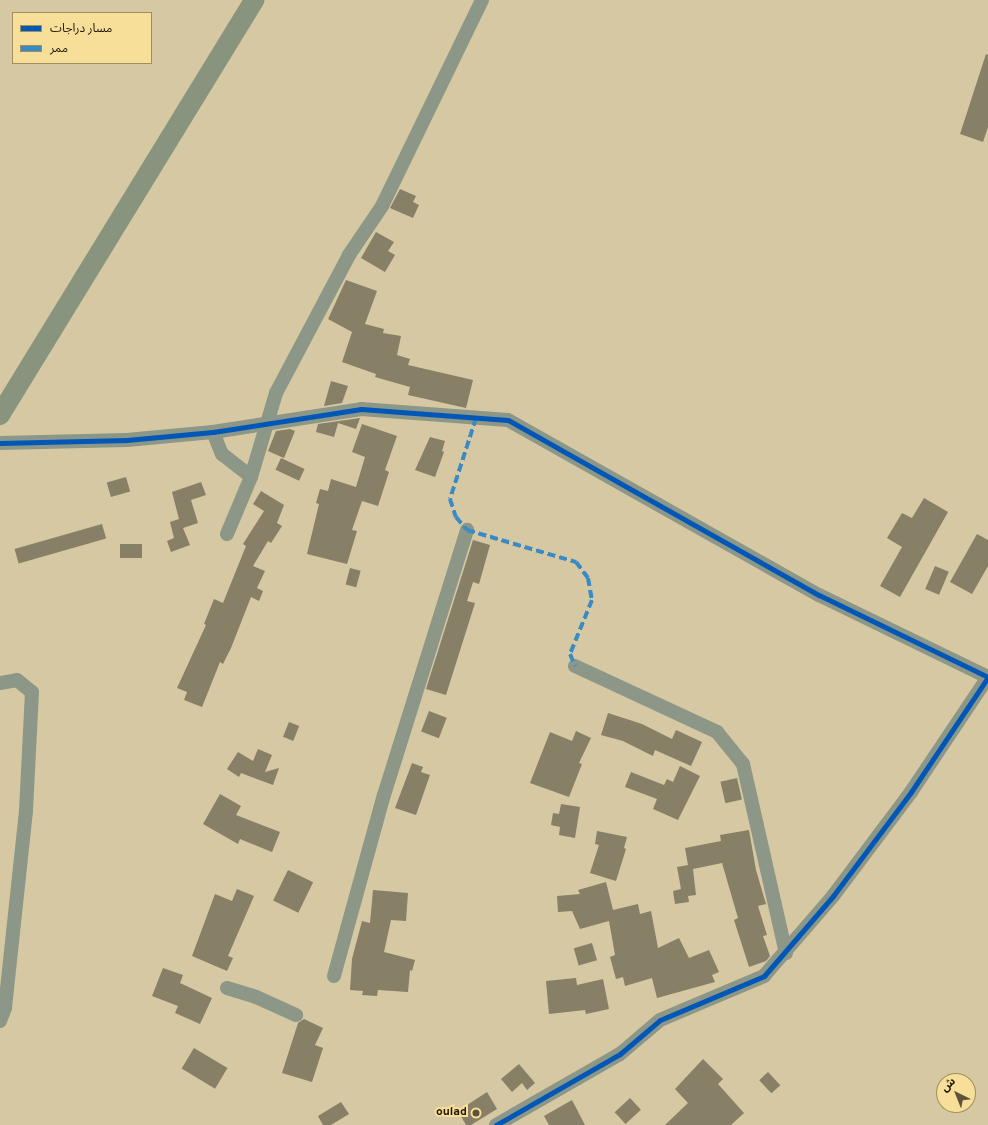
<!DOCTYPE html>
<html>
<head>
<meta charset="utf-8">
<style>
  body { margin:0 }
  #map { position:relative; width:988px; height:1125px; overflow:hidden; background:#d5c8a2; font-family:Overpass,"Noto Sans Arabic",sans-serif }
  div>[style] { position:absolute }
  .building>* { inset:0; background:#877f66; transform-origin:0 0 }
  .street>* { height:14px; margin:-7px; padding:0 7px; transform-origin:7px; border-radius:7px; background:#8c9787 }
  .secondary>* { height:20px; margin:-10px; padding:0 10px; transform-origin:10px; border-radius:10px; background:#89947e }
  .quiet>* { height:4px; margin-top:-2px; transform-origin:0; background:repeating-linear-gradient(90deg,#388bc4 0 8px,transparent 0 12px) }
  .cycleway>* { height:5px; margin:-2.5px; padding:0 2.5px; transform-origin:2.5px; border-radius:2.5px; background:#0057b8 }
  .dots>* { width:11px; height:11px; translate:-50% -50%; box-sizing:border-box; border:2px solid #f7df9a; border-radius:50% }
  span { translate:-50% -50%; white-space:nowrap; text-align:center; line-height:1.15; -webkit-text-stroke:4px #f7df9a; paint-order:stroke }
  .poi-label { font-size:12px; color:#1e1500; font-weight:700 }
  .right { translate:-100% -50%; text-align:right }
  .legend { position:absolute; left:12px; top:12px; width:140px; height:52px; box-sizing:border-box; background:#f7df9a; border:1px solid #a08e5c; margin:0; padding:5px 7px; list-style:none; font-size:12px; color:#1e1500 }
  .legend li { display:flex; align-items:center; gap:8px; height:20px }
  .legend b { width:20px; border:1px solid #a08e5c }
  .north { position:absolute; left:936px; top:1073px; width:40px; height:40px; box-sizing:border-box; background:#f7df9a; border:1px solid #a08e5c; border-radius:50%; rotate:317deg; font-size:11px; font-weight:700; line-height:16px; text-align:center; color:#1e1500 }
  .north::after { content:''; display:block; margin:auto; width:14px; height:18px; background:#5e5439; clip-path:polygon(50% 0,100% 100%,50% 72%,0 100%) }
</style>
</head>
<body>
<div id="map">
  <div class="building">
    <div style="clip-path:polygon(986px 54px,988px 55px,988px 127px,983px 142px,960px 134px)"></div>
    <div style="clip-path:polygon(400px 189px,416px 196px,413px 202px,419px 205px,413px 218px,390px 208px)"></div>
    <div style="clip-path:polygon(376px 232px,394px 242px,388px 251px,395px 255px,385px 272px,361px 258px)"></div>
    <div style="clip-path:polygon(346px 280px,377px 291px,365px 324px,384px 329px,383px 333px,401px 336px,397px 355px,410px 359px,408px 365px,473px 380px,466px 408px,408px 395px,410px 387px,375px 377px,376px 374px,342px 362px,352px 332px,328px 319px)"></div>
    <div style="clip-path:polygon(331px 381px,348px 386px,342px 403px,324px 406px)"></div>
    <div style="clip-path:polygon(360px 418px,356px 429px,338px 423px,334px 437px,316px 432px,318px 424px)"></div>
    <div style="clip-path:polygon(362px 424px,397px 436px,385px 470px,389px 472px,378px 506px,362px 501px,352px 530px,357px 531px,347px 564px,307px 554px,319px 504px,316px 503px,320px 489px,328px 491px,331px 479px,356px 487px,365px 457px,352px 452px)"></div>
    <div style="clip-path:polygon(290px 429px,295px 431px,284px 458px,268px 451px,276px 431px)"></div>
    <div style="clip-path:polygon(430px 437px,445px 441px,442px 451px,444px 452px,435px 477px,415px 470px)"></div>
    <div style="left:281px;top:458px;width:26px;height:13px;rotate:25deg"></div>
    <div style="left:126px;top:477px;width:15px;height:20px;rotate:74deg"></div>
    <div style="clip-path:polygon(201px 482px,206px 495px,191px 500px,198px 523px,183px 528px,190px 545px,171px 552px,167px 541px,174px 538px,170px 522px,179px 519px,172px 492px)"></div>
    <div style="clip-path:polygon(261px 491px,284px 505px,277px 523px,282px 526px,271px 543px,268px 541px,253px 566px,265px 571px,257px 588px,263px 591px,259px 601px,251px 597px,231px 648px,223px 664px,220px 662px,202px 707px,184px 700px,187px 692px,177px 688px,206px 625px,204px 624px,214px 599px,223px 603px,246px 546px,243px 544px,264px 511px,253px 504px)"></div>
    <div style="clip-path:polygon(924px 498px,948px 512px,900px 597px,880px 586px,902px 547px,887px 538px,902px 513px,912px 518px)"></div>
    <div style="left:102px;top:524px;width:15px;height:91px;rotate:74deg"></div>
    <div style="clip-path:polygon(977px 534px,988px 540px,988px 566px,972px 594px,950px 582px)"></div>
    <div style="clip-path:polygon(473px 540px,490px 545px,479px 584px,473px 582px,467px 601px,475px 603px,446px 695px,426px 689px)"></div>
    <div style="left:142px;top:544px;width:14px;height:22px;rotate:90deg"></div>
    <div style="left:935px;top:566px;width:15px;height:25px;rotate:23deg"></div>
    <div style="left:350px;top:568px;width:11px;height:17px;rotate:15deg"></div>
    <div style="left:429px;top:711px;width:19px;height:22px;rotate:21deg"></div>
    <div style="clip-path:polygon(608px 713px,642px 724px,672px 739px,676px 730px,702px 742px,691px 766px,655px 750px,653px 756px,623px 741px,601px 735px)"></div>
    <div style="left:289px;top:722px;width:11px;height:16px;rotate:22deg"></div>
    <div style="clip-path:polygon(576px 731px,591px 738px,579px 763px,582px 764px,569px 797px,530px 783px,550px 732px,572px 741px)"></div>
    <div style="clip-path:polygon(258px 749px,272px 755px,265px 772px,279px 768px,273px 785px,241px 773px,239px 777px,227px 769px,238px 752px,253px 761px)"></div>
    <div style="clip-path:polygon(412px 763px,423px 767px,421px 772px,430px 775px,416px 815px,395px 808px)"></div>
    <div style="clip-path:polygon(680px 766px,700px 776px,678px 820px,653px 809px,657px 799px,625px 787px,631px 772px,664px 785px,667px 779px,673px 782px)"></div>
    <div style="left:737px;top:778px;width:22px;height:17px;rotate:77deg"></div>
    <div style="clip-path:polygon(220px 794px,241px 806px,236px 815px,280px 832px,272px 852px,240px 839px,238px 844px,203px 824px)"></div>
    <div style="clip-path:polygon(561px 804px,580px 807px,575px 838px,559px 835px,560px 827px,551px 825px,553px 813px,559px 814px)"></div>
    <div style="clip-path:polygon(749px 830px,756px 870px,766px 904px,758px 906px,767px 935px,763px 936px,770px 956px,766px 961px,749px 967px,734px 920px,738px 918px,722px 863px,693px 869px,696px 895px,688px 896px,689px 902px,675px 904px,673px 891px,681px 889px,677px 867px,688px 865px,685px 848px,721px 841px,720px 835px)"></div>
    <div style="clip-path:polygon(597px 831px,627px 837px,624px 848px,626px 849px,616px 881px,590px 873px,599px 845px,595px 844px)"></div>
    <div style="left:288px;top:870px;width:28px;height:34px;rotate:26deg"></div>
    <div style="clip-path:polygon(606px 882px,613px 910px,638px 904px,640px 914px,651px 911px,658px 948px,679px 938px,689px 958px,709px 950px,719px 972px,712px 975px,715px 982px,657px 998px,652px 978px,625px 986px,623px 977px,616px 979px,610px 957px,615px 955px,609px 921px,580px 929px,572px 911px,558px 912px,557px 896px,580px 894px,578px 890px)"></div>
    <div style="clip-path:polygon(237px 889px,254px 896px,228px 956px,233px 958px,227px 971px,192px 956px,215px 894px,232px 901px)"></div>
    <div style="clip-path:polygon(373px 890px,408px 893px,406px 921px,391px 920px,384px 952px,415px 960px,412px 971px,410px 970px,408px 992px,378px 990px,377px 996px,362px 995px,363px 991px,350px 990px,352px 959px,362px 921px,370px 923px)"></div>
    <div style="left:592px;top:943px;width:18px;height:19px;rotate:74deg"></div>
    <div style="clip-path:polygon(163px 968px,183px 975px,180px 983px,212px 998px,200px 1024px,175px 1013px,178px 1006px,152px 996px)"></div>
    <div style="clip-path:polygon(576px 978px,577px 985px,603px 979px,609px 1009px,586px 1014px,585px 1010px,549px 1014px,546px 981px)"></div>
    <div style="clip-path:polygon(304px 1019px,323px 1028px,315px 1045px,323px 1048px,312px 1082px,282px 1073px,298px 1023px)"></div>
    <div style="left:194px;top:1048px;width:39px;height:24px;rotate:31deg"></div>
    <div style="clip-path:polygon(703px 1059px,723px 1079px,718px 1084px,744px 1113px,731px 1125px,665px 1125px,688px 1103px,675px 1089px)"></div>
    <div style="clip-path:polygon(519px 1064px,535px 1083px,527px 1090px,522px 1083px,512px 1092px,501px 1079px)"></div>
    <div style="left:768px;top:1072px;width:18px;height:12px;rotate:47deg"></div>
    <div style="clip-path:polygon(487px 1092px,497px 1109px,471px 1125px,466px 1125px,458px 1111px)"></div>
    <div style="left:630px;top:1098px;width:16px;height:21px;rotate:47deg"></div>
    <div style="clip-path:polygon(572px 1100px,585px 1125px,549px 1125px,544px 1116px)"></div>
    <div style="clip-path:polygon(341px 1102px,349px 1114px,331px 1125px,323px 1125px,318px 1116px)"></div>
  </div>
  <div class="street">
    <div style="left:213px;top:432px;width:24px;rotate:68deg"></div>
    <div style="left:222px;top:454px;width:37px;rotate:38deg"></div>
    <div style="left:0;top:443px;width:127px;rotate:-1.4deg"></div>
    <div style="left:127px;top:440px;width:86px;rotate:-5.3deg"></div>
    <div style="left:213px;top:432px;width:150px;rotate:-8.8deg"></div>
    <div style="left:361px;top:409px;width:147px;rotate:4.3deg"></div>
    <div style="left:508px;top:420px;width:357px;rotate:29.4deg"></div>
    <div style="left:819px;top:595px;width:188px;rotate:25.9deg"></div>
    <div style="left:227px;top:534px;width:62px;rotate:-67.2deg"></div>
    <div style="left:251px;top:477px;width:88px;rotate:-73.4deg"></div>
    <div style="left:276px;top:393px;width:156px;rotate:-62.1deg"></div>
    <div style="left:349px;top:255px;width:59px;rotate:-56deg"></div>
    <div style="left:382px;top:206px;width:229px;rotate:-64.1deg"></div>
    <div style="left:575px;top:666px;width:157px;rotate:24.9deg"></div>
    <div style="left:717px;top:732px;width:41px;rotate:50.9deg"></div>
    <div style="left:743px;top:764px;width:194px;rotate:77.2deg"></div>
    <div style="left:0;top:683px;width:17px;rotate:-10deg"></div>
    <div style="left:17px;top:680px;width:19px;rotate:39deg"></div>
    <div style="left:32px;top:692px;width:119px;rotate:92.9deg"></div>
    <div style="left:26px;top:811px;width:198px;rotate:96.1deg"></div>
    <div style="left:5px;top:1008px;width:14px;rotate:111deg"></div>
    <div style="left:334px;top:976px;width:188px;rotate:-74.6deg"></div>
    <div style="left:384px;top:795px;width:278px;rotate:-72.6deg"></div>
    <div style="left:227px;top:988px;width:30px;rotate:17deg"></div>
    <div style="left:256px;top:997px;width:44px;rotate:24.2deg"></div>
    <div style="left:496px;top:1125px;width:143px;rotate:-29.8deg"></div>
    <div style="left:620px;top:1054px;width:52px;rotate:-40.4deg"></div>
    <div style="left:660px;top:1020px;width:113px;rotate:-22.9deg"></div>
    <div style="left:764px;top:976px;width:106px;rotate:-49.2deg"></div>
    <div style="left:833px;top:896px;width:130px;rotate:-53.1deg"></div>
    <div style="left:911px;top:792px;width:138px;rotate:-56.2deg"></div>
  </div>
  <div class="secondary">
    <div style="left:0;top:415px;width:487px;rotate:-58.5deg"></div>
  </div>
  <div class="quiet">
    <div style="left:476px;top:418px;width:85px;rotate:107.8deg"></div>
    <div style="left:450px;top:499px;width:19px;rotate:72deg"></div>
    <div style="left:456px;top:517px;width:17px;rotate:50deg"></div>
    <div style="left:467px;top:530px;width:114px;rotate:16.4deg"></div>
    <div style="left:576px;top:562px;width:20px;rotate:53deg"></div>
    <div style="left:588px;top:578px;width:22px;rotate:80deg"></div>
    <div style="left:592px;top:600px;width:58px;rotate:112.2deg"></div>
    <div style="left:570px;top:654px;width:13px;rotate:67deg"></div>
  </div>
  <div class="cycleway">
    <div style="left:0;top:443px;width:127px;rotate:-1.4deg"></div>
    <div style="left:127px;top:440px;width:86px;rotate:-5.3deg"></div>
    <div style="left:213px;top:432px;width:150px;rotate:-8.8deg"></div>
    <div style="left:361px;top:409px;width:147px;rotate:4.3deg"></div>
    <div style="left:508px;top:420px;width:357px;rotate:29.4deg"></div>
    <div style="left:819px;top:595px;width:188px;rotate:25.9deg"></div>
    <div style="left:496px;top:1125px;width:143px;rotate:-29.8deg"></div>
    <div style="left:620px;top:1054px;width:52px;rotate:-40.4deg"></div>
    <div style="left:660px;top:1020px;width:113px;rotate:-22.9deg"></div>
    <div style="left:764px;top:976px;width:106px;rotate:-49.2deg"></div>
    <div style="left:833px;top:896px;width:130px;rotate:-53.1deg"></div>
    <div style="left:911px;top:792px;width:138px;rotate:-56.2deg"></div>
  </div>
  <div class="dots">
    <div style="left:476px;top:1113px;background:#5e5439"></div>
  </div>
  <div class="poi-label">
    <span class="right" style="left:467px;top:1113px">oulad</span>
  </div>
  <ul class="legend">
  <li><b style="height:5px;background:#0057b8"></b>مسار دراجات</li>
  <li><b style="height:5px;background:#388bc4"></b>ممر</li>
  </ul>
  <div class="north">ش</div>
</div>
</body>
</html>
